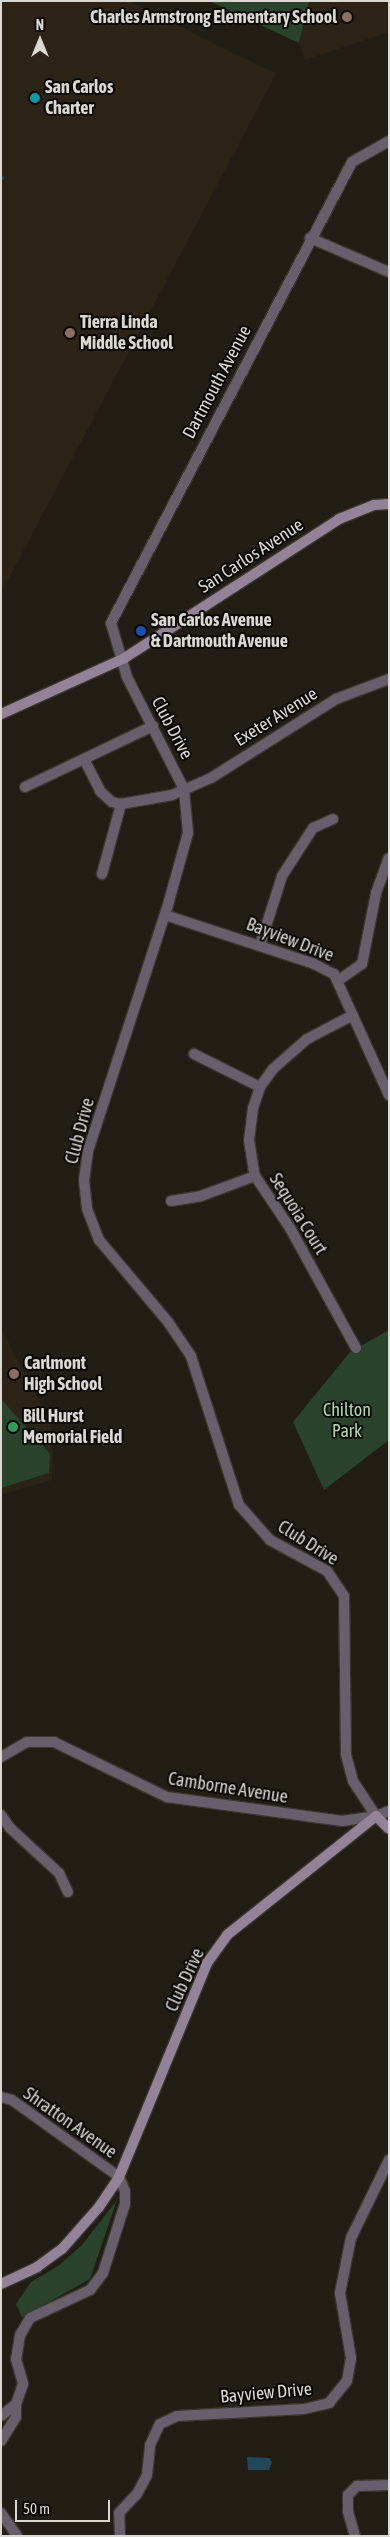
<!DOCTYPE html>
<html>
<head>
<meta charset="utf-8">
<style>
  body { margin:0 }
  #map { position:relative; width:390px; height:2537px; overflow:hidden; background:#221d15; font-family:"Asap Condensed",sans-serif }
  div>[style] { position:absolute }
  .built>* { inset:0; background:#2c2417 }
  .green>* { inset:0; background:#2a432c }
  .water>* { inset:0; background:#21495a }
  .stream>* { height:4px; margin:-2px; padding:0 2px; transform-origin:2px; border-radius:2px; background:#21495a }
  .roads { filter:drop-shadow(1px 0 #3c372f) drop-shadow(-1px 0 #3c372f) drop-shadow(0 1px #3c372f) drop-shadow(0 -1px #3c372f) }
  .street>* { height:10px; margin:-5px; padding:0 5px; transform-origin:5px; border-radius:5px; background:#685f6c }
  .secondary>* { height:10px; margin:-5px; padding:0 5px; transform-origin:5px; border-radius:5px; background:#938399 }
  .dots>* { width:14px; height:14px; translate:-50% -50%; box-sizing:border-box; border:2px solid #090805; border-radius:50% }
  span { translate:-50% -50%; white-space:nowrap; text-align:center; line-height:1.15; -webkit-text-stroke:4px #090805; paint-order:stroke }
  .poi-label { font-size:18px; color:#dbd7d2; font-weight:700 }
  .right { translate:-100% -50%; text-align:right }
  .left { translate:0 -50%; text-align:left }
  .street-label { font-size:18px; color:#dbd7d2 }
  .park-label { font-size:18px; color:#aaddae }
  .frame { position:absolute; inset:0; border:2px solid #dbd7d2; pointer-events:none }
  .north { position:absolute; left:15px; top:15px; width:50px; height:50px; -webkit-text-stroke:4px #090805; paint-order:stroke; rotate:0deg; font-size:14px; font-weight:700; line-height:20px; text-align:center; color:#dbd7d2 }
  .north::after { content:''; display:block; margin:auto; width:18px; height:22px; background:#dbd7d2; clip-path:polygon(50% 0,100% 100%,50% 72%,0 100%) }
  .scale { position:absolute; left:15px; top:2500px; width:95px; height:22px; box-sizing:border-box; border:2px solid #dbd7d2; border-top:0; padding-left:6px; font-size:15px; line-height:18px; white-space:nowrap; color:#dbd7d2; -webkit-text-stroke:4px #090805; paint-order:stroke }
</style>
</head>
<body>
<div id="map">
  <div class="built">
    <div style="clip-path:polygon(1px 1px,129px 1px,276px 74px,1px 593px)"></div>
    <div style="clip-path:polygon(309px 1px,389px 1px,389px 32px,305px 60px,299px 43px)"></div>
    <div style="clip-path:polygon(1px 1328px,50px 1421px,53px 1456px,52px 1480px,1px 1495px)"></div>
  </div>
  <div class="green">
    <div style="clip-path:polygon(209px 1px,309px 1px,299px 43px)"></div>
    <div style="clip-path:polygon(389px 1330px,389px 1440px,324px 1490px,293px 1422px,350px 1352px)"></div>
    <div style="clip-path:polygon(1px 1399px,50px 1454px,49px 1473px,1px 1488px)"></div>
    <div style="clip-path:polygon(117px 2200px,90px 2279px,22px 2317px,16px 2304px,31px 2282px,58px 2266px,82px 2245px)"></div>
  </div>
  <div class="water">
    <div style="clip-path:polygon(247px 2457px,269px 2458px,272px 2462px,269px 2470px,248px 2470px)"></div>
  </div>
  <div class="stream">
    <div style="left:1px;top:178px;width:1px"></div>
  </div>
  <div class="roads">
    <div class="street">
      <div style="left:310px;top:238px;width:86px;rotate:23.3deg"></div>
      <div style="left:85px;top:761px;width:34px;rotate:63deg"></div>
      <div style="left:100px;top:791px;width:16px;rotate:43deg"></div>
      <div style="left:112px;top:802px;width:9px;rotate:13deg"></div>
      <div style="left:121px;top:804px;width:52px;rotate:-10deg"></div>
      <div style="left:172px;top:795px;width:43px;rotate:-23.6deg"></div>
      <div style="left:211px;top:778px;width:148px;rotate:-32.3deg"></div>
      <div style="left:336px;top:699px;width:57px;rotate:-20.7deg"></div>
      <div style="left:25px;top:787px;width:142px;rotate:-25.5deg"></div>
      <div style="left:102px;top:874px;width:73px;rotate:-74.8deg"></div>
      <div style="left:165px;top:915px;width:155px;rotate:18.1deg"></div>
      <div style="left:312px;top:963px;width:25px;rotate:27deg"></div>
      <div style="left:334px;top:974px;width:133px;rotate:65.6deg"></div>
      <div style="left:260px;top:945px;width:72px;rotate:-72.3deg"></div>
      <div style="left:282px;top:876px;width:57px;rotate:-57.1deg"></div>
      <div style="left:313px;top:828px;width:22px;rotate:-24deg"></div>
      <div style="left:339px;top:980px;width:28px;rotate:-35deg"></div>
      <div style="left:362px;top:964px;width:72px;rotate:-78.8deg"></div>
      <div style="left:376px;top:893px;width:37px;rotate:-70deg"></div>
      <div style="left:353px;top:1015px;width:52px;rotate:152.4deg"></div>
      <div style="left:307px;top:1039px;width:45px;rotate:138.6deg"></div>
      <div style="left:273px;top:1069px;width:22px;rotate:126deg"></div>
      <div style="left:260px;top:1087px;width:22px;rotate:108deg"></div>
      <div style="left:253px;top:1108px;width:32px;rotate:97deg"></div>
      <div style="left:249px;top:1140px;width:36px;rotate:81deg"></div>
      <div style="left:255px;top:1176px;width:63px;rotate:56.1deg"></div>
      <div style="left:290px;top:1228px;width:137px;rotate:61.2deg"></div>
      <div style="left:194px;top:1054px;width:74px;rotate:26.6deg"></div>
      <div style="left:171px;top:1201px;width:30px;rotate:-9deg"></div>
      <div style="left:201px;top:1196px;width:58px;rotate:-20.3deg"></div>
      <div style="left:1px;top:1757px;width:30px;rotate:-30deg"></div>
      <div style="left:27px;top:1742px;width:27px"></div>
      <div style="left:54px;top:1742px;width:126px;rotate:26deg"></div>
      <div style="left:167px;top:1797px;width:177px;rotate:7.8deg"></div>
      <div style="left:342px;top:1821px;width:34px;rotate:-8deg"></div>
      <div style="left:376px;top:1816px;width:14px;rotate:-21deg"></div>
      <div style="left:1px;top:1815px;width:16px;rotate:55deg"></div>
      <div style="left:10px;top:1828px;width:67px;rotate:42.6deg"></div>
      <div style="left:59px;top:1873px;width:21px;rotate:65deg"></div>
      <div style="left:376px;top:1816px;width:42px;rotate:-123.3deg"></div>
      <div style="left:353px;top:1781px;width:28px;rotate:-105deg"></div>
      <div style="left:346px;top:1754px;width:158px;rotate:-90.7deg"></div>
      <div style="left:344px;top:1596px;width:30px;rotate:-124deg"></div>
      <div style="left:327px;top:1571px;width:65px;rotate:-151.5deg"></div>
      <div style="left:270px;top:1540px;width:47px;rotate:-131.5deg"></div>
      <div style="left:239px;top:1505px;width:157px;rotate:-107.9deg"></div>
      <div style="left:191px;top:1356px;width:40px;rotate:-124deg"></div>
      <div style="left:169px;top:1323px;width:109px;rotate:-130.1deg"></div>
      <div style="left:99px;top:1240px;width:34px;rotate:-111deg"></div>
      <div style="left:87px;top:1208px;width:28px;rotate:-96deg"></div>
      <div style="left:84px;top:1180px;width:29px;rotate:-82deg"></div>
      <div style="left:88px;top:1151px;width:263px;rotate:-72deg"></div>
      <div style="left:169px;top:901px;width:71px;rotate:-74.4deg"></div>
      <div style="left:188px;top:833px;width:44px;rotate:-95.2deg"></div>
      <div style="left:184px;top:789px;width:126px;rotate:-117deg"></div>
      <div style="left:127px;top:677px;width:56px;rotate:-106.5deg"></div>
      <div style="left:111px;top:623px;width:520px;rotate:-62.4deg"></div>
      <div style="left:352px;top:162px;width:43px;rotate:-29.6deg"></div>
      <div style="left:1px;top:2097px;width:11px;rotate:15deg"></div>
      <div style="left:12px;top:2100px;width:132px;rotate:35.7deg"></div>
      <div style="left:119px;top:2177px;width:15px;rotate:67deg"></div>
      <div style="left:125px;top:2191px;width:13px;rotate:90deg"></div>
      <div style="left:125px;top:2204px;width:72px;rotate:107.7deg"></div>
      <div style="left:103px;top:2273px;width:21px;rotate:127deg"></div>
      <div style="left:90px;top:2290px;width:66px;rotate:155deg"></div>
      <div style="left:30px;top:2318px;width:20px;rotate:120deg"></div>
      <div style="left:20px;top:2335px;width:24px;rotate:99deg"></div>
      <div style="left:16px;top:2359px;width:26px;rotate:74deg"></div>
      <div style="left:23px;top:2384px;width:21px;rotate:109deg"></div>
      <div style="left:16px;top:2404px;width:13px;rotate:90deg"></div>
      <div style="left:16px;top:2417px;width:28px;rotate:122deg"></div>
      <div style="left:1px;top:2416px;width:19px;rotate:-39deg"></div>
      <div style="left:1px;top:2513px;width:28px;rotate:55deg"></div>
      <div style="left:120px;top:2536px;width:23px;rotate:-92deg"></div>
      <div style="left:119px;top:2513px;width:26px;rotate:-47deg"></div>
      <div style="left:137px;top:2494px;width:21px;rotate:-62deg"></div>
      <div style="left:147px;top:2475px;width:30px;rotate:-84deg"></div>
      <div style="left:150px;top:2445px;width:23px;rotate:-65deg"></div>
      <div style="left:160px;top:2424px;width:19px;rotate:-25deg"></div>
      <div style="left:177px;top:2416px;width:127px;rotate:-3.2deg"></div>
      <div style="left:304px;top:2409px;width:26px;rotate:-13deg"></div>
      <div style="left:329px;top:2403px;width:28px;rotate:-51deg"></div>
      <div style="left:347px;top:2381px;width:23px;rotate:-80deg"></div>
      <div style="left:351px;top:2358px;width:66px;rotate:-99.6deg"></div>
      <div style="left:340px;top:2293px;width:56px;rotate:-78.7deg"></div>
      <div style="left:351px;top:2238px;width:87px;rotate:-64deg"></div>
      <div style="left:355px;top:2536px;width:26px;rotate:-106deg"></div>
      <div style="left:348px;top:2511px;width:16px;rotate:-90deg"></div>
      <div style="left:348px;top:2495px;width:13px;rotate:-45deg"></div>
      <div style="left:357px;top:2486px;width:32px;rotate:-2deg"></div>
    </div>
    <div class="secondary">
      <div style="left:1px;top:714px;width:134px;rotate:-24.3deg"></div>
      <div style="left:123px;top:659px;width:257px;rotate:-32.9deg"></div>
      <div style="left:339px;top:519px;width:38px;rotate:-22deg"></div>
      <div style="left:374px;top:505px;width:15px;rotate:-4deg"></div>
      <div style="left:1px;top:2284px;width:40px;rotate:-25deg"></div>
      <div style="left:37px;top:2267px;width:31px;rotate:-36deg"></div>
      <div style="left:62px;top:2249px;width:56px;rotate:-48.6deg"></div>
      <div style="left:99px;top:2207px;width:36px;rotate:-56deg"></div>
      <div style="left:119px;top:2177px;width:231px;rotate:-67.6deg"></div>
      <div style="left:207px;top:1963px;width:34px;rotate:-54deg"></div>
      <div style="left:227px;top:1935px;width:191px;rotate:-38.6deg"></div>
      <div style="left:376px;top:1816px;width:18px;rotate:45deg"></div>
    </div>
  </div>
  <div class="dots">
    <div style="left:347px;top:17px;background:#8d6e63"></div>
    <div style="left:35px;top:98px;background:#0f9aa8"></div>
    <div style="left:70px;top:333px;background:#8d6e63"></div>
    <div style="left:141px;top:631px;background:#1a4fb4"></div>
    <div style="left:14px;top:1374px;background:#8d6e63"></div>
    <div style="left:13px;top:1427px;background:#2e9e5b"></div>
  </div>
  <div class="poi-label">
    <span class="right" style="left:337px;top:17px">Charles Armstrong Elementary School</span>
    <span class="left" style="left:45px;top:98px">San Carlos<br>Charter</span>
    <span class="left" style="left:80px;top:333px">Tierra Linda<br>Middle School</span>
    <span class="left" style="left:151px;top:631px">San Carlos Avenue<br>&amp; Dartmouth Avenue</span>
    <span class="left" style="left:24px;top:1374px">Carlmont<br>High School</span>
    <span class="left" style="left:23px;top:1427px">Bill Hurst<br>Memorial Field</span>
  </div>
  <div class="street-label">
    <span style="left:217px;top:382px;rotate:-62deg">Dartmouth Avenue</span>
    <span style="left:251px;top:556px;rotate:-33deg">San Carlos Avenue</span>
    <span style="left:276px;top:717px;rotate:-32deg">Exeter Avenue</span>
    <span style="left:172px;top:728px;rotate:62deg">Club Drive</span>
    <span style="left:290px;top:940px;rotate:21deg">Bayview Drive</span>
    <span style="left:80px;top:1131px;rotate:-75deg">Club Drive</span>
    <span style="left:298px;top:1214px;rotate:58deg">Sequoia Court</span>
    <span style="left:308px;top:1543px;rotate:32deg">Club Drive</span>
    <span style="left:228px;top:1788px;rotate:9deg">Camborne Avenue</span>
    <span style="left:185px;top:1980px;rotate:-65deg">Club Drive</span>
    <span style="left:70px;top:2123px;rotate:35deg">Shratton Avenue</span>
    <span style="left:266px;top:2393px;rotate:-5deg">Bayview Drive</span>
  </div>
  <div class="park-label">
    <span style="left:347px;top:1421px">Chilton<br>Park</span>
  </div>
  <div class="frame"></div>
  <div class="north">N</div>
  <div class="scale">50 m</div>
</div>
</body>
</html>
